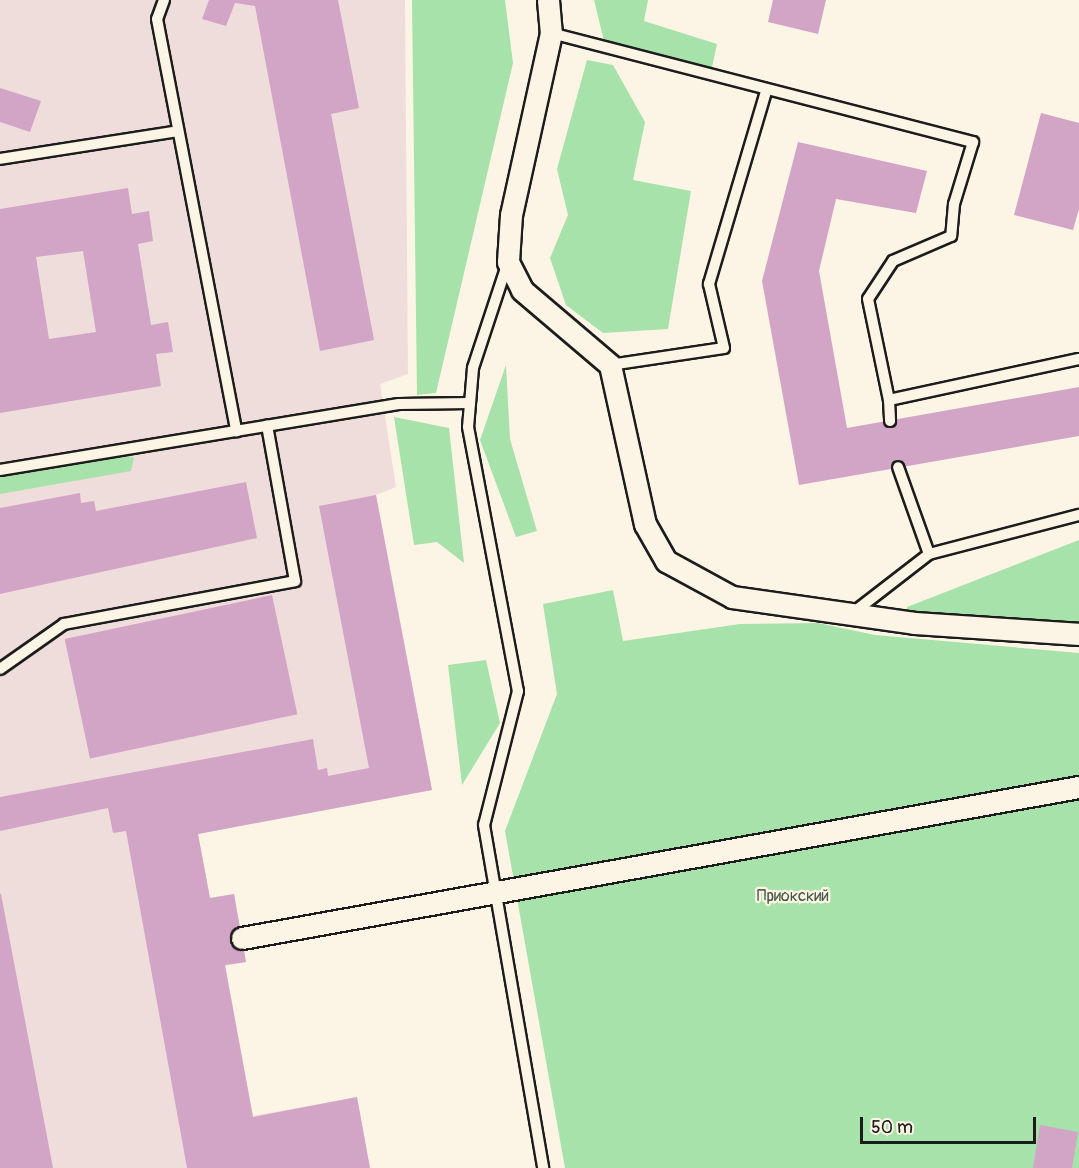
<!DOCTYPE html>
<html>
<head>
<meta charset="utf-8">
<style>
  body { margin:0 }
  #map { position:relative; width:1079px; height:1168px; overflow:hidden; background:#fcf5e5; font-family:Pangolin,sans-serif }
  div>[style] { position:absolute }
  .built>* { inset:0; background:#efdddc }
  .green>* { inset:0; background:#a6e2a9 }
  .building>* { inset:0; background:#d2a4c6; transform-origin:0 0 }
  .roads { filter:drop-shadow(2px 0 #1c1c1c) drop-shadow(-2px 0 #1c1c1c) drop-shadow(0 2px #1c1c1c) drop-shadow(0 -2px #1c1c1c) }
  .lane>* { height:10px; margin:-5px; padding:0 5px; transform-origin:5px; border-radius:5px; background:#fcf5e5 }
  .street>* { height:21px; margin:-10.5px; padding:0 10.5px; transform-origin:10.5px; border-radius:10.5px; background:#fcf5e5 }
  span { translate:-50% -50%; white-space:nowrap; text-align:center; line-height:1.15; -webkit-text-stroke:4.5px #fcf5e5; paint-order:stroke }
  .park-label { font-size:16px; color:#455746 }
  .scale { position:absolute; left:860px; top:1117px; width:176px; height:27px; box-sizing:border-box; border:3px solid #1c1c1c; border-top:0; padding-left:8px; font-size:18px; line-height:21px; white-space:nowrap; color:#1c1c1c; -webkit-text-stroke:4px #fcf5e5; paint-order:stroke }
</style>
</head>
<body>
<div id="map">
  <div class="built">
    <div style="clip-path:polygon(0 0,405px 0,408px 374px,380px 384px,396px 487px,376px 495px,432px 790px,198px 834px,210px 898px,234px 894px,246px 962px,225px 966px,253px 1116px,357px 1097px,370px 1168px,0 1168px)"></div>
  </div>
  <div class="green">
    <div style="clip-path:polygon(412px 0,505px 0,513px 63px,436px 393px,417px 395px)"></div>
    <div style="clip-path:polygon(594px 0,648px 0,644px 21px,717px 44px,711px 72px,604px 41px)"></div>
    <div style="clip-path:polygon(587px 60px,613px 65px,645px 122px,633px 180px,691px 191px,668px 329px,603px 333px,566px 305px,550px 258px,568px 215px,557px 169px)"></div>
    <div style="clip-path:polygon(506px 365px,510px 439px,537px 531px,516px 537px,480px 440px)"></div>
    <div style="clip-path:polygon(394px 417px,449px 428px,464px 563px,437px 542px,414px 545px)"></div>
    <div style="clip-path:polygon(123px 454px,134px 458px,131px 471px,0 494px,0 475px)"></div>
    <div style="clip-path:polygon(1079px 540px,1079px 623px,907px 613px,907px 607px)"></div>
    <div style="clip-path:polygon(613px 590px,623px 641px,740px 624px,818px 623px,875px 635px,1079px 653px,1079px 1168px,565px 1168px,505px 831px,557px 694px,543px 604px)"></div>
    <div style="clip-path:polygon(486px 660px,500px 723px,462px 785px,448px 665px)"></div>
  </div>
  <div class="building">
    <div style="clip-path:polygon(209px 0,338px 0,359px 108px,331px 114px,374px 340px,320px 351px,255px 6px,235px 3px,226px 26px,202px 19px)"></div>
    <div style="clip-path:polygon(773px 0,826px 0,818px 34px,768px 22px)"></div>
    <div style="clip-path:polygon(0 88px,41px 101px,30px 132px,0 122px)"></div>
    <div style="clip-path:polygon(1041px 113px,1079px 123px,1079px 209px,1073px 230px,1014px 215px)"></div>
    <div style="clip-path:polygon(798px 142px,927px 171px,916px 213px,836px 199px,819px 271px,847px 428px,1079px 387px,1079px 436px,799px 485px,762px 281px)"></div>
    <div style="clip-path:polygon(evenodd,128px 188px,132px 214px,149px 211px,153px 241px,138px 244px,151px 325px,168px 322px,173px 352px,156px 354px,161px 386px,0 413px,0 209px,128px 188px,83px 251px,96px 332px,49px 339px,36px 257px,83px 251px)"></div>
    <div style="clip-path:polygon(246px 482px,257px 538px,0 594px,0 508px,80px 493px,81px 503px,94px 501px,96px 511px)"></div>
    <div style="clip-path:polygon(376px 495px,432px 790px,198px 834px,210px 898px,234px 894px,246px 962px,225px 965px,253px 1117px,357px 1097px,370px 1168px,187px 1168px,126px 831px,113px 833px,108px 808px,0 831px,0 797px,313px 739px,318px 770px,327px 768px,328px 776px,369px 768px,319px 506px)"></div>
    <div style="left:272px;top:595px;width:122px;height:212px;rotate:78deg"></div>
    <div style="clip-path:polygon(0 894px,1px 894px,53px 1168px,0 1168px)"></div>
    <div style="clip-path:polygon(1040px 1125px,1078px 1132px,1072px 1168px,1033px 1168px)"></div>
  </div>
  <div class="roads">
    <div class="lane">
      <div style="left:164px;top:0;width:20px;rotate:110deg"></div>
      <div style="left:157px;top:19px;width:420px;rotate:79.1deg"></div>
      <div style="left:551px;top:33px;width:436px;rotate:14.5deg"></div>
      <div style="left:973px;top:142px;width:65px;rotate:107deg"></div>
      <div style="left:954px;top:204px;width:32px;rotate:95deg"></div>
      <div style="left:951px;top:236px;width:63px;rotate:156.7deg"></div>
      <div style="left:893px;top:261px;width:45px;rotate:123.3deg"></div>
      <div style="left:868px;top:299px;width:103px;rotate:78.3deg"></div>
      <div style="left:889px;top:400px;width:194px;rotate:-12.2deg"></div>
      <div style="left:0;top:159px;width:180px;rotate:-8.9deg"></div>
      <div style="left:508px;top:262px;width:112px;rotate:108.3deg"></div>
      <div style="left:473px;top:368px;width:59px;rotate:94.8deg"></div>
      <div style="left:468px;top:427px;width:269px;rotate:79.3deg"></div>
      <div style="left:518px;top:691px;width:138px;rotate:104.2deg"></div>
      <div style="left:484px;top:825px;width:348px;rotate:80.2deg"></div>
      <div style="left:610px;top:365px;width:115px;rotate:-8.5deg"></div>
      <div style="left:724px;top:348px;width:66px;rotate:-103.2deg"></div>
      <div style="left:709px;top:284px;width:201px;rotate:-73.5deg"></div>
      <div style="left:889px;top:400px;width:21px;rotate:87deg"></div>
      <div style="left:0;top:470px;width:404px;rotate:-9.4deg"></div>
      <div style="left:399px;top:404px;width:71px;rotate:-0.8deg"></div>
      <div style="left:929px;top:554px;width:155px;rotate:-14.6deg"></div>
      <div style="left:854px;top:612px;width:95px;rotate:-37.7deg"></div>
      <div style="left:929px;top:554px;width:92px;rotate:-109.6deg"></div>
      <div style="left:0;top:669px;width:78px;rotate:-35.1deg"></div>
      <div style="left:64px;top:624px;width:235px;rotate:-10.5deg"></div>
      <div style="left:295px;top:581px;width:158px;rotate:-100.2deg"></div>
    </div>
    <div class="street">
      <div style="left:548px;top:0;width:33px;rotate:85deg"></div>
      <div style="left:551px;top:33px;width:186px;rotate:102.4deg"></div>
      <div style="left:511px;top:215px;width:47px;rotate:93.7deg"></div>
      <div style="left:508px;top:262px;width:31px;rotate:63deg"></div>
      <div style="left:522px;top:290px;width:116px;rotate:40.4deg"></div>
      <div style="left:610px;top:365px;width:163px;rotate:77.6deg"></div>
      <div style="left:645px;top:524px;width:43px;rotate:60.4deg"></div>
      <div style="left:666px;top:561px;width:75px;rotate:28.6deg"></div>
      <div style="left:732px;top:597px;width:184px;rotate:8.1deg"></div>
      <div style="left:914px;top:623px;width:165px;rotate:3.8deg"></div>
      <div style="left:242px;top:938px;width:851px;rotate:-10.23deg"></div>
    </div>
  </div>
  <div class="park-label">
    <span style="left:793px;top:896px">Приокский</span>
  </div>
  <div class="scale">50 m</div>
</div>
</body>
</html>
